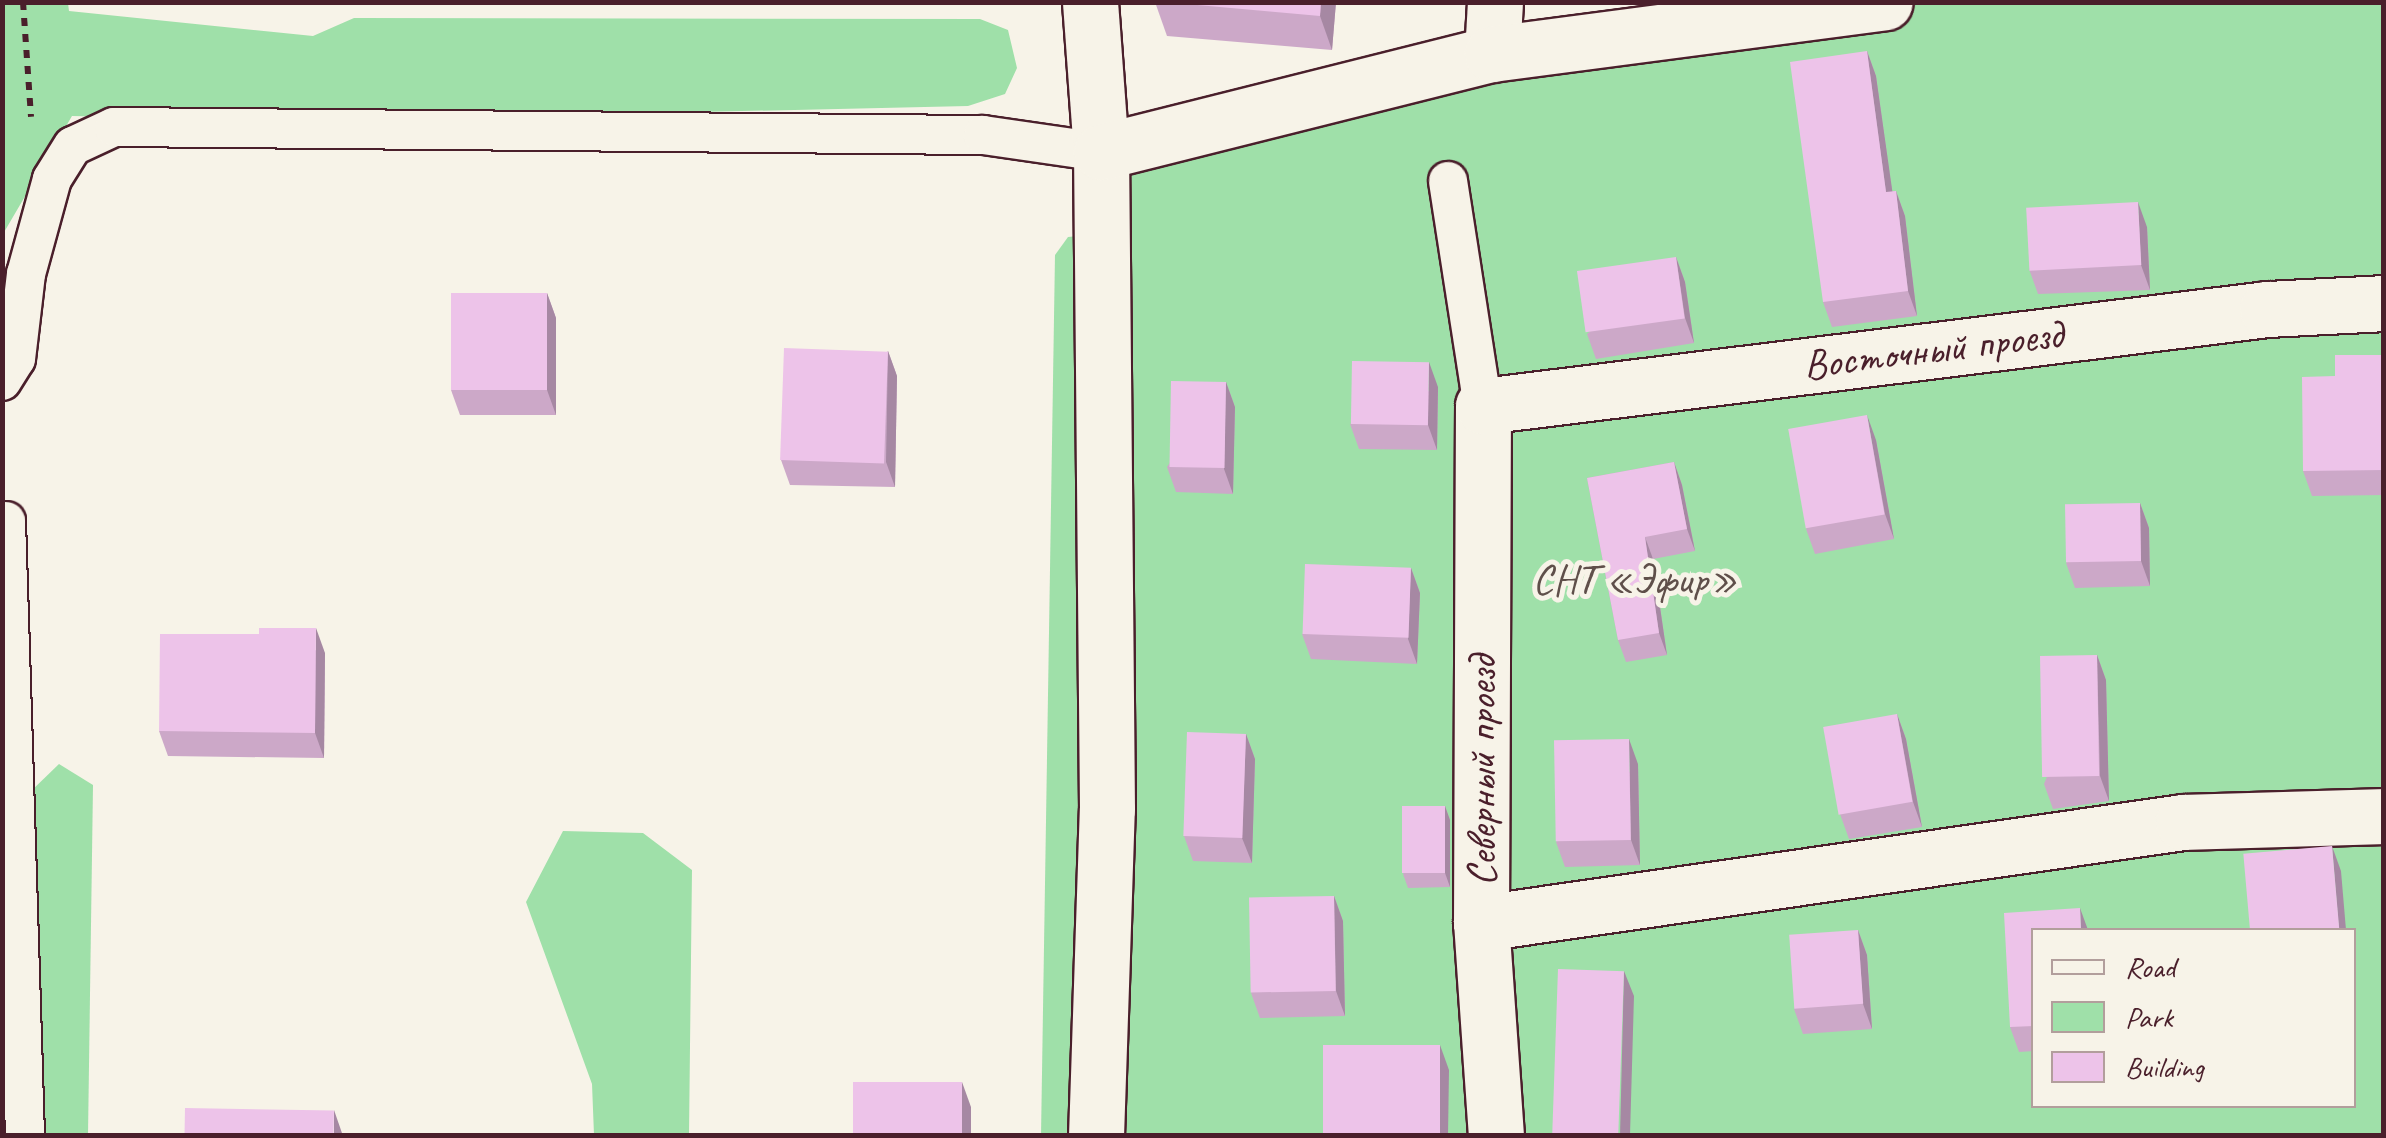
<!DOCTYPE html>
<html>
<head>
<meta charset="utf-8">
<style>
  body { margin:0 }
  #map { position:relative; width:2386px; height:1138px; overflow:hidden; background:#f7f3e8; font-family:Caveat,sans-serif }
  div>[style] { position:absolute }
  .green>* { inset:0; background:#9fe0a9 }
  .path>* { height:6px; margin-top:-3px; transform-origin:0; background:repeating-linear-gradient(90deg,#4a1f2b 0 8px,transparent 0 16px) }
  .roads { filter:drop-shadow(2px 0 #4a1f2b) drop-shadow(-2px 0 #4a1f2b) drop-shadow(0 2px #4a1f2b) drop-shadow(0 -2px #4a1f2b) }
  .lane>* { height:38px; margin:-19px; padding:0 19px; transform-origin:19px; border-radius:19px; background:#f7f3e8 }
  .street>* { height:55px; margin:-27.5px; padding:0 27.5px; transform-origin:27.5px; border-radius:27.5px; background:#f7f3e8 }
  .wall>* { inset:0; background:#cca8c8 }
  .shaded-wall>* { inset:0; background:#a688a3 }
  .building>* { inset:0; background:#edc3e9; transform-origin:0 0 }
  span { translate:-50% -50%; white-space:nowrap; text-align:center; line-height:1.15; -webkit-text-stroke:10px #f7f3e8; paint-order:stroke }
  .street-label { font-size:42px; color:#4a1f2b }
  .park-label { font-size:42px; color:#5f4f4a }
  .frame { position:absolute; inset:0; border:5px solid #4a1f2b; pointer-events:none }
  .legend { position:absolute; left:2031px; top:928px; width:325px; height:180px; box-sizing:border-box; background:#f7f3e8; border:2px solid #b29e9c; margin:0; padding:12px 18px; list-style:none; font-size:30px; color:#4a1f2b }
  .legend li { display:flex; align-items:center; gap:20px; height:50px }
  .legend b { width:50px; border:2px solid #b29e9c }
</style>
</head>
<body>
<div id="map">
  <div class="green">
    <div style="clip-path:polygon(3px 3px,68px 3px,69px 11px,313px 36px,354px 18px,980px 19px,1008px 30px,1017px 68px,1005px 94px,968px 106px,301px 121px,72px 116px,3px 234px)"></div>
    <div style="clip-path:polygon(evenodd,1913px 3px,2383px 3px,2383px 1135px,1096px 1136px,1101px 152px,1488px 67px,1913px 3px,2034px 930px,2354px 930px,2354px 1106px,2034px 1106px,2034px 930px)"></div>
    <div style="clip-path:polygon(1088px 235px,1080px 1135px,1041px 1136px,1055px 255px,1068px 237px)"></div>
    <div style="clip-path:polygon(59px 764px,93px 785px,88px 1135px,3px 1135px,2px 978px,28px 794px)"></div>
    <div style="clip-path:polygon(563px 831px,643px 833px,692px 870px,689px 1135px,594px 1135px,592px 1084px,526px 902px)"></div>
  </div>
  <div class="path">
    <div style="left:23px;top:2px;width:115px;rotate:86deg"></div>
  </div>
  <div class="roads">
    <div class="lane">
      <div style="left:1448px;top:181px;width:228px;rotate:81.2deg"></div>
      <div style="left:2px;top:381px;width:26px;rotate:-58deg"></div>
      <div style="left:16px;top:359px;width:86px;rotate:-83.3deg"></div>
      <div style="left:26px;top:274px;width:98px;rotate:-74.7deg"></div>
      <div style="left:52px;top:179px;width:39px;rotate:-58deg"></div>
      <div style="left:73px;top:146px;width:45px;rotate:-24.9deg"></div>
      <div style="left:114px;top:127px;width:869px;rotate:0.53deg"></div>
      <div style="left:983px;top:135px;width:119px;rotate:8.2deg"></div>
      <div style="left:6px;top:521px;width:615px;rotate:88.23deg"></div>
    </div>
    <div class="street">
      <div style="left:1090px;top:2px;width:150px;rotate:85.8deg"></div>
      <div style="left:1492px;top:54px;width:52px;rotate:-86.7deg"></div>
      <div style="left:1481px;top:923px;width:709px;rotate:-8.19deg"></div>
      <div style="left:2183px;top:822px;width:201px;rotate:-1.7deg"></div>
      <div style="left:1096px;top:1136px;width:327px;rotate:-88.1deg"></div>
      <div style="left:1107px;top:809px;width:657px;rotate:-90.52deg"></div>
      <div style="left:1101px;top:152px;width:403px;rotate:-14.1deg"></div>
      <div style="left:1492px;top:54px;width:396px;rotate:-7.5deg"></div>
      <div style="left:1496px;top:1136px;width:214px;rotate:-94deg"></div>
      <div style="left:1481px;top:923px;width:517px;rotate:-89.78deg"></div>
      <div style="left:1483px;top:406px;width:790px;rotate:-7.05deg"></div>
      <div style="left:2267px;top:309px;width:117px;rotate:-2.9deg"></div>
    </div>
  </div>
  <div class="wall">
    <div style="clip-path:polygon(1155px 2px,1336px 2px,1332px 50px,1167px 36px)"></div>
    <div style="clip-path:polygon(1867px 51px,1876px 76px,1892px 191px,1896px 191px,1905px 216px,1917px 316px,1832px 327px,1823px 302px)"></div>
    <div style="clip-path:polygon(2147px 227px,2150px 290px,2038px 294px,2029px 269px)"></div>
    <div style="clip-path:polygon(1676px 257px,1685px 282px,1694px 343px,1596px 359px,1587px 334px)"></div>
    <div style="clip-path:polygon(547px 293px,556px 318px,556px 415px,460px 415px,451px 390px)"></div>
    <div style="clip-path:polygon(888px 351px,897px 376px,895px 487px,790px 485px,781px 460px)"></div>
    <div style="clip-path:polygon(2384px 355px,2384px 495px,2312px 496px,2303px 471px,2335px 376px)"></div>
    <div style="clip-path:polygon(1226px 382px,1235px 407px,1233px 494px,1176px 492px,1167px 467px)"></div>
    <div style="clip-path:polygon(1438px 387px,1437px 450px,1359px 449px,1350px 424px)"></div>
    <div style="clip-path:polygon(1876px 440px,1894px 539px,1815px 554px,1806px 529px)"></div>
    <div style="clip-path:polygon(1674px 462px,1682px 485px,1695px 551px,1653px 559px,1667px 655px,1626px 662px,1618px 640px,1587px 478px)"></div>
    <div style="clip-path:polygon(2140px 503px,2149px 528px,2150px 586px,2075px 588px,2066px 563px)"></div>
    <div style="clip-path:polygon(1411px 568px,1420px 593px,1417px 664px,1311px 659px,1302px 634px)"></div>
    <div style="clip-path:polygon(259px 634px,325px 653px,324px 758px,168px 756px,159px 731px)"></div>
    <div style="clip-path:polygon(2097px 655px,2106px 680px,2109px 801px,2053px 809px,2044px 784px)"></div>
    <div style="clip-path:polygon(1897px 714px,1906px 739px,1922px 827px,1849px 839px,1840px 814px)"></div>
    <div style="clip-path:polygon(1246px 734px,1255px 759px,1252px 863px,1193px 861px,1184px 836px)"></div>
    <div style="clip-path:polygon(1638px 764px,1640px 865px,1565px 867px,1556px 842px)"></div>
    <div style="clip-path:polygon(1445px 806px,1450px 820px,1450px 887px,1408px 888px,1403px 874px)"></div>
    <div style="clip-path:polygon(1334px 896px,1343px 921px,1345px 1016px,1260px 1018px,1251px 993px)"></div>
    <div style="clip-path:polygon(1858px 930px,1867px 955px,1872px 1029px,1803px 1034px,1794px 1009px)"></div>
    <div style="clip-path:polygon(2034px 930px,2034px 1051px,2019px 1052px,2010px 1027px)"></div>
  </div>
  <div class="shaded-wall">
    <div style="clip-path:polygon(1321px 2px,1336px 2px,1332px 50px,1320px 16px)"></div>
    <div style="clip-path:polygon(1867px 51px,1876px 76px,1896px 217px,1886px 192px)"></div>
    <div style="clip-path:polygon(1896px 191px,1905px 216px,1917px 316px,1908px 291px)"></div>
    <div style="clip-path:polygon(2138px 202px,2147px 227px,2150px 290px,2141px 265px)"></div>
    <div style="clip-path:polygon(1676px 257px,1685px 282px,1694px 343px,1685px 318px)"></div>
    <div style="clip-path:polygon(547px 293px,556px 318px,556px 415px,547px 390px)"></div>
    <div style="clip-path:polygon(888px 351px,897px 376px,895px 487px,886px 462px)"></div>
    <div style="clip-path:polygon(1429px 362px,1438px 387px,1437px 450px,1428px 425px)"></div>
    <div style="clip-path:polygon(1226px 382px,1235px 407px,1233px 494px,1224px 469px)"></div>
    <div style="clip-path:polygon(1867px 415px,1876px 440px,1894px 539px,1885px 514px)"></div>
    <div style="clip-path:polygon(1674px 462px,1682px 485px,1695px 551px,1687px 529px)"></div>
    <div style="clip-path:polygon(2140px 503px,2149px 528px,2150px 586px,2141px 561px)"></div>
    <div style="clip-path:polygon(1645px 537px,1653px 559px,1667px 655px,1659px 633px)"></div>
    <div style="clip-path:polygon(1411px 568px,1420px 593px,1417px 664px,1408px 639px)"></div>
    <div style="clip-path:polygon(316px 628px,325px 653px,324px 758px,315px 733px)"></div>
    <div style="clip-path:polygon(2097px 655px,2106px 680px,2109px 801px,2100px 776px)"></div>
    <div style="clip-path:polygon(1897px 714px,1906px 739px,1922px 827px,1913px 802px)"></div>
    <div style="clip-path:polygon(1246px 734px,1255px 759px,1252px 863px,1242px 838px)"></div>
    <div style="clip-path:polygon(1629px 739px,1638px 764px,1640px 865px,1631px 840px)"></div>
    <div style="clip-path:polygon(1445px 806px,1450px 820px,1450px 887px,1445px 873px)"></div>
    <div style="clip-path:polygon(2332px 846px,2341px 871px,2346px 930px,2339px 930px)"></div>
    <div style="clip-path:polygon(1334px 896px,1343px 921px,1345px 1016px,1336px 991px)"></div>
    <div style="clip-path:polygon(2080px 908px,2088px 930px,2081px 930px)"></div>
    <div style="clip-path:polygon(1858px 930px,1867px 955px,1872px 1029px,1863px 1004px)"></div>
    <div style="clip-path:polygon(1624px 971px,1634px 996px,1630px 1136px,1620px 1136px)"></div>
    <div style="clip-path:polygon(1440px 1045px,1449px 1070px,1448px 1136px,1439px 1136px)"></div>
    <div style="clip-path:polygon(962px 1082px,971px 1107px,971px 1136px,962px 1136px)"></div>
    <div style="clip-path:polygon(334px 1110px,343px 1136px,334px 1136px)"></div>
  </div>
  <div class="building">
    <div style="clip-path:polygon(1164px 2px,1321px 2px,1320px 16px)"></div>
    <div style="clip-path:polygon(1867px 51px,1886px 192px,1896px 191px,1908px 291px,1823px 302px,1790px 62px)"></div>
    <div style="left:2138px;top:202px;width:63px;height:112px;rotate:87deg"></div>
    <div style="left:1676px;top:257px;width:62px;height:100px;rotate:82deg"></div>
    <div style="left:451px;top:293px;width:96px;height:97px"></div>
    <div style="left:784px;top:348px;width:104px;height:112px;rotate:2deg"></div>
    <div style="clip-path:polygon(2335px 355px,2384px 355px,2384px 470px,2303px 471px,2302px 377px,2335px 376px)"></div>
    <div style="left:1352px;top:361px;width:77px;height:63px;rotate:1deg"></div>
    <div style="left:1171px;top:381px;width:55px;height:86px;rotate:1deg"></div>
    <div style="left:1867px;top:415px;width:101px;height:80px;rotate:80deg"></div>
    <div style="clip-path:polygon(1674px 462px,1687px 529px,1645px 537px,1659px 633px,1618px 640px,1587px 478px)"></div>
    <div style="left:2140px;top:503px;width:58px;height:75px;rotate:89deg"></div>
    <div style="left:1305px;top:564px;width:106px;height:70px;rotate:2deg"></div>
    <div style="clip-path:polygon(259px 628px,316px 628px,315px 733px,159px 731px,160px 634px,259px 634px)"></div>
    <div style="left:2097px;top:655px;width:121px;height:57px;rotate:89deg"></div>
    <div style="left:1897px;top:714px;width:89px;height:75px;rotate:80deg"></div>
    <div style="left:1187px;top:732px;width:59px;height:104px;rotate:2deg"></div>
    <div style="left:1629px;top:739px;width:101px;height:75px;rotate:89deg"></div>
    <div style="left:1445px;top:806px;width:67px;height:43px;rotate:90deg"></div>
    <div style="left:2332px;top:846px;width:84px;height:89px;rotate:85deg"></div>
    <div style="left:1334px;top:896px;width:95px;height:85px;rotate:89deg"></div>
    <div style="clip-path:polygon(2080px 908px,2081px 930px,2034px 930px,2034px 1026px,2010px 1027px,2004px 913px)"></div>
    <div style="left:1858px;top:930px;width:74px;height:69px;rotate:86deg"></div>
    <div style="left:1558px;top:969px;width:66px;height:167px;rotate:2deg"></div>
    <div style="left:1323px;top:1045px;width:117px;height:91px"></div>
    <div style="left:853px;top:1082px;width:109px;height:54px"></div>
    <div style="left:185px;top:1108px;width:149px;height:28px;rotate:1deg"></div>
  </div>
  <div class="street-label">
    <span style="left:1933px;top:350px;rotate:-7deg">Восточный проезд</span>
    <span style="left:1482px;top:771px;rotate:-90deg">Северный проезд</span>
  </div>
  <div class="park-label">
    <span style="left:1635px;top:580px">СНТ «Эфир»</span>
  </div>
  <div class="frame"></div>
  <ul class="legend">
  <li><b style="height:12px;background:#f7f3e8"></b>Road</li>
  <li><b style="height:28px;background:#9fe0a9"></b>Park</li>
  <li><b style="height:28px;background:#edc3e9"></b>Building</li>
  </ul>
</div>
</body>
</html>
